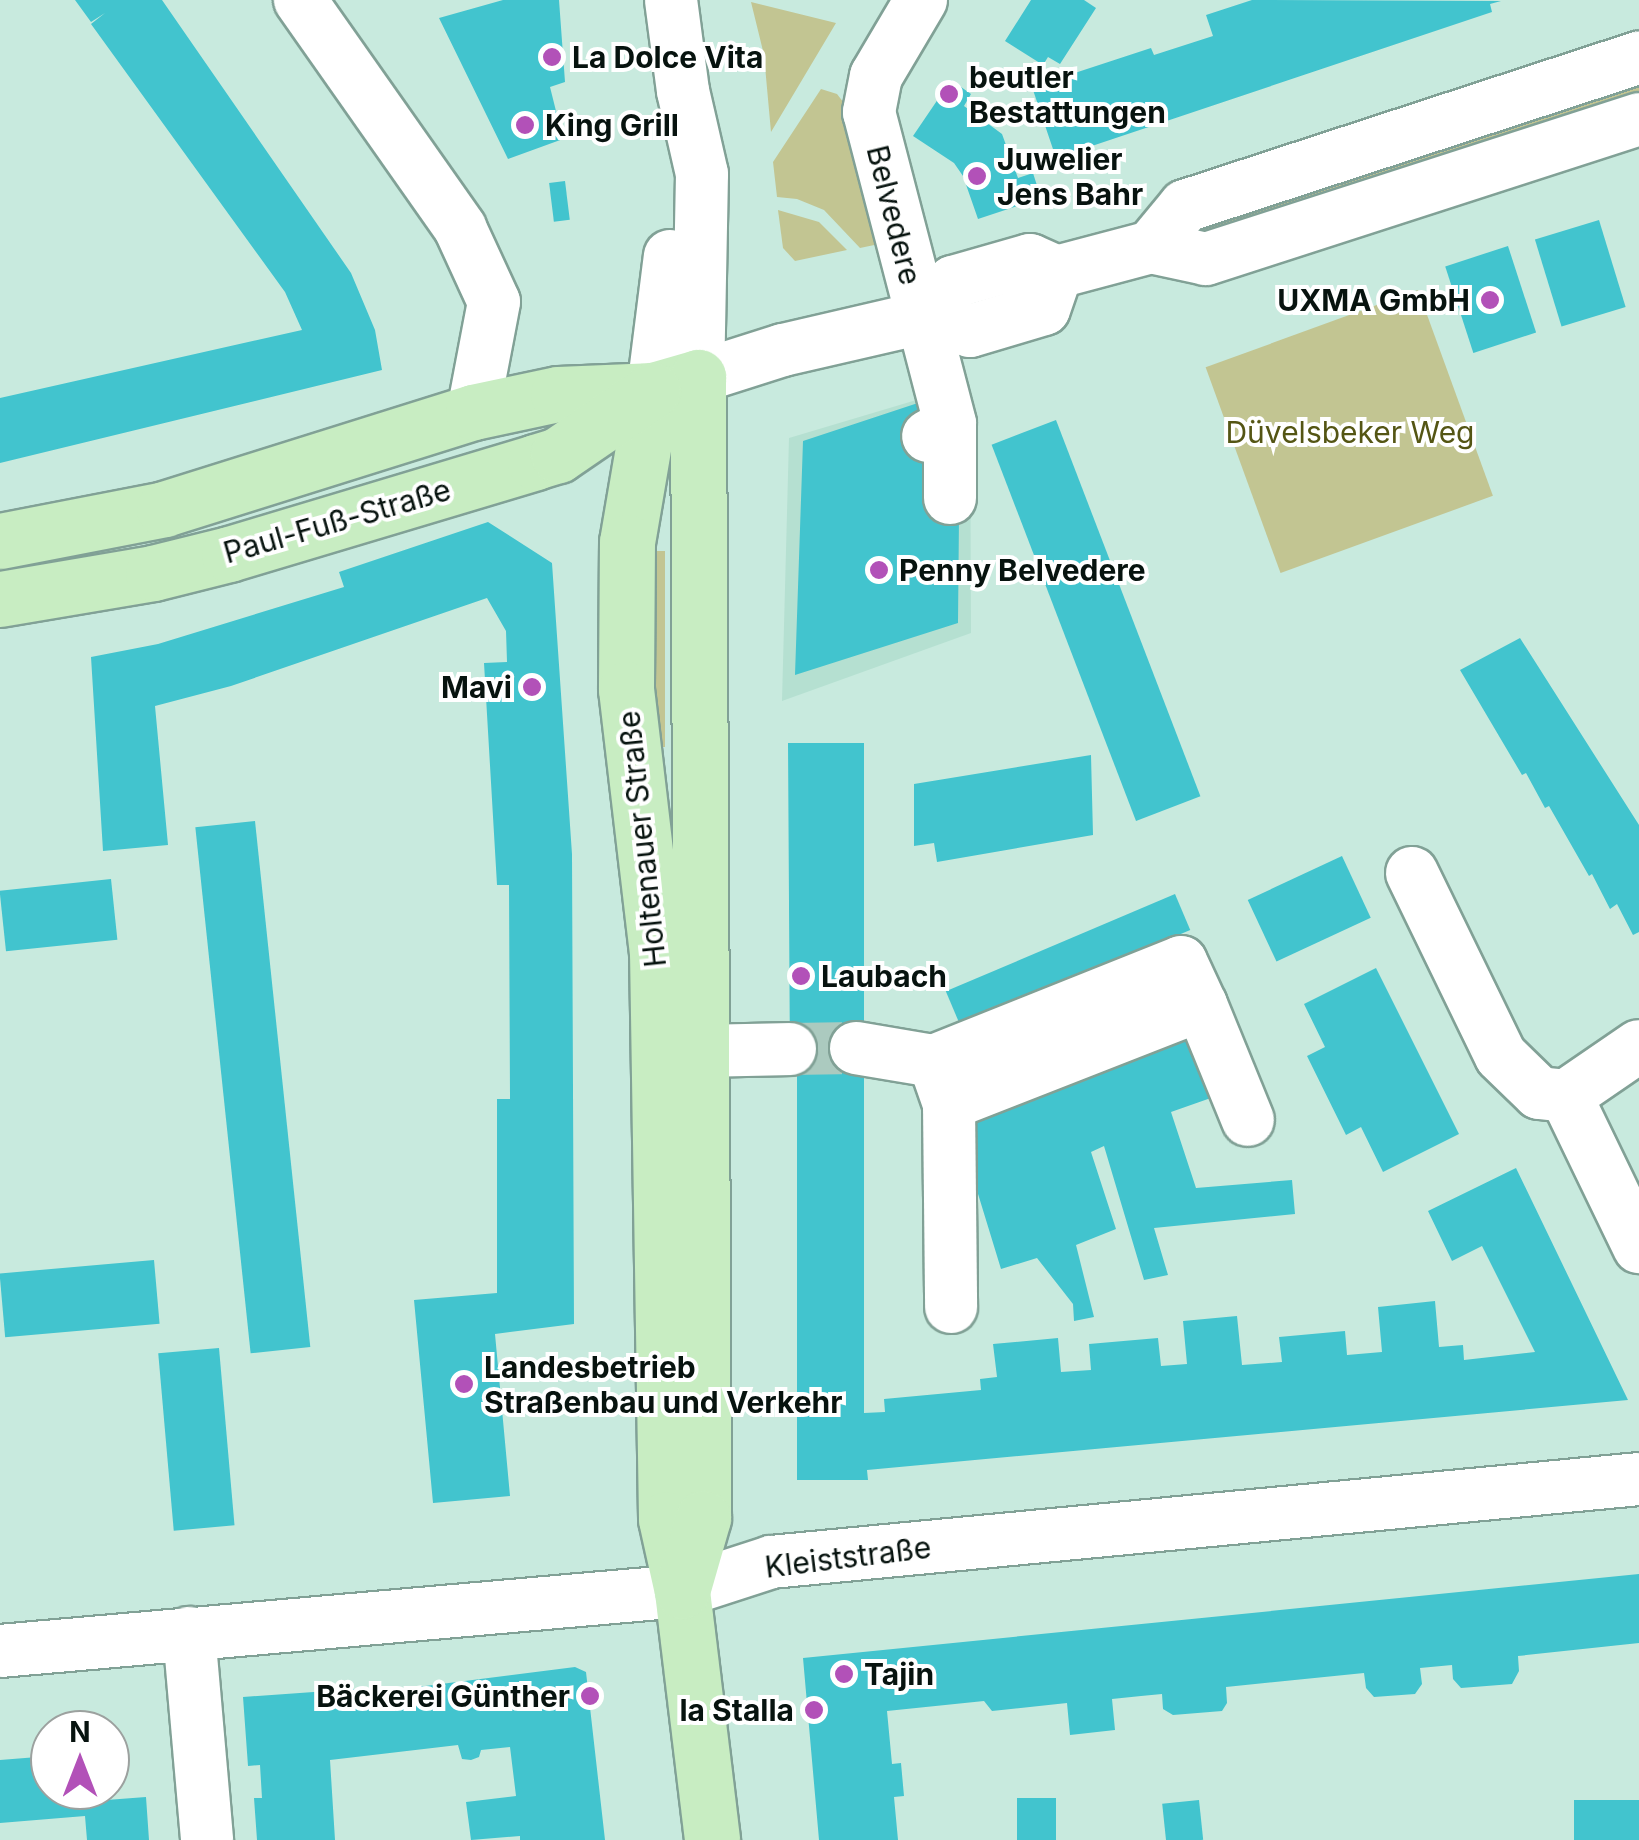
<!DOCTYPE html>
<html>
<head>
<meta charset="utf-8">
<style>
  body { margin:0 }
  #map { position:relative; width:1639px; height:1840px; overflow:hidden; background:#c8eade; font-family:Inter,sans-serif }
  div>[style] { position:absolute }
  .built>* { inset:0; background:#b5e0d1 }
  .green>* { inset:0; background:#c2c592; transform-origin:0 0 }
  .building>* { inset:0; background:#42c4ce; transform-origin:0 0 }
  .minor-tunnel>* { height:52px; margin-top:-26px; transform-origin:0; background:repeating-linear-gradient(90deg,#abcabf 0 52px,transparent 0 78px) }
  .roads { filter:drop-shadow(2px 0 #81a196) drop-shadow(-2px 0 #81a196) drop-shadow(0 2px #81a196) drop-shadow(0 -2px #81a196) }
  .minor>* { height:52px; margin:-26px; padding:0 26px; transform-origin:26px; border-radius:26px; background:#fff }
  .major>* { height:55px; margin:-27.5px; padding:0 27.5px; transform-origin:27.5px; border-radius:27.5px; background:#c8edc2 }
  .dots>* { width:28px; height:28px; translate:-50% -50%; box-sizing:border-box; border:5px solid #fff; border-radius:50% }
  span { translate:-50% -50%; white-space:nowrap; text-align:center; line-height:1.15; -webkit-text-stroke:8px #fff; paint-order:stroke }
  .poi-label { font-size:30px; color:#07130f; font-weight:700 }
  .left { translate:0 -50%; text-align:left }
  .right { translate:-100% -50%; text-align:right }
  .street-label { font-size:30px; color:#07130f }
  .park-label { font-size:30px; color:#545514 }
  .north { position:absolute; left:30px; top:1710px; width:100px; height:100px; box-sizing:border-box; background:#fff; border:2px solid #9ca19f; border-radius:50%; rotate:0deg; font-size:28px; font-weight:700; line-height:40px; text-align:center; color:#07130f }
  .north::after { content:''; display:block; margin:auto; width:35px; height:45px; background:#b251b8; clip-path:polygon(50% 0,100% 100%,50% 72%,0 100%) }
</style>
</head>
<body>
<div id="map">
  <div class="built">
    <div style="clip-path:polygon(970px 384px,971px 633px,782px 701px,789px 438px)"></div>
  </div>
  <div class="green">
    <div style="clip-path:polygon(751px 2px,836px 23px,771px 132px,764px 55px)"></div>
    <div style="clip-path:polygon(1639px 76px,1639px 95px,1204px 236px,1176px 232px)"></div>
    <div style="clip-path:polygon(821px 89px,837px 94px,847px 107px,879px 244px,860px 248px,824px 210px,797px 199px,777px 197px,773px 162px)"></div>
    <div style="clip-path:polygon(778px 210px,819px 222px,847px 250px,795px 261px,783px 248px)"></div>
    <div style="left:1418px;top:290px;width:219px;height:226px;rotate:70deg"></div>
    <div style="left:631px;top:551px;width:34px;height:196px"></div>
  </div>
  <div class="building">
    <div style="clip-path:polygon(75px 0,162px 0,351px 273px,375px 330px,382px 370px,0 463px,0 398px,302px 330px,285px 292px,91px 24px,105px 13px,91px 22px)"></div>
    <div style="clip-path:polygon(503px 0,559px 0,565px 82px,550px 87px,563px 139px,508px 159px,439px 18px)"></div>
    <div style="clip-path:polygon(1031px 0,1084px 0,1096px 8px,1060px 64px,1048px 57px,1043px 65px,1005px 41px)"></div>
    <div style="clip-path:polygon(1252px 0,1501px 1px,1490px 4px,1492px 12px,1056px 158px,1032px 87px,1151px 48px,1154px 55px,1213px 36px,1206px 15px)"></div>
    <div style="clip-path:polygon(951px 80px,971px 94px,964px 106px,1002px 134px,1018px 178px,1033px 173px,1041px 198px,978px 219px,963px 176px,954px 163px,913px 136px)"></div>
    <div style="left:565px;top:181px;width:39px;height:16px;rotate:83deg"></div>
    <div style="left:1599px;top:220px;width:91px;height:67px;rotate:73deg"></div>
    <div style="left:1508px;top:246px;width:91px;height:66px;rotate:72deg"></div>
    <div style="clip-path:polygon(927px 400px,929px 517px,959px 516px,958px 623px,795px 675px,803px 441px)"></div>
    <div style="left:1056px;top:420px;width:403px;height:69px;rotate:69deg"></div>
    <div style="clip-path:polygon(488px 522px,552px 563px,572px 854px,574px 1324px,495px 1334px,510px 1496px,433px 1503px,414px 1300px,497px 1293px,497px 1099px,510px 1099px,509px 885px,497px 885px,484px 663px,507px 662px,506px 631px,487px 598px,231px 686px,155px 706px,168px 845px,103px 851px,91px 657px,158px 644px,344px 587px,339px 572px)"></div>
    <div style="clip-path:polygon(1520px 638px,1639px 825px,1639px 932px,1633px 935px,1617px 904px,1610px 909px,1592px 874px,1589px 876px,1549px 806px,1545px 808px,1526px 773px,1522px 775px,1460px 670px)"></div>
    <div style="clip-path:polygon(788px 743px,864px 743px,864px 1413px,885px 1412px,884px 1399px,981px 1390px,980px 1379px,997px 1377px,993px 1344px,1058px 1338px,1061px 1372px,1091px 1370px,1089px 1344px,1158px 1338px,1161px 1366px,1187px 1364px,1183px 1321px,1237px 1316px,1242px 1365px,1282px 1362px,1279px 1337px,1345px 1331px,1347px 1355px,1382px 1352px,1378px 1307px,1435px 1301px,1439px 1347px,1463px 1345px,1464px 1360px,1535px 1352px,1482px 1246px,1452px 1261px,1428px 1211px,1516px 1168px,1628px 1400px,867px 1470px,868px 1480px,797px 1480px,797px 1064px,790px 1065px)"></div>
    <div style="clip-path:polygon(1091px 755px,1093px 835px,937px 862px,934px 843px,914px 846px,914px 784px)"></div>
    <div style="left:255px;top:821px;width:529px;height:60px;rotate:84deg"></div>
    <div style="left:1342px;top:856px;width:68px;height:104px;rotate:65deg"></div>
    <div style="left:111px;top:879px;width:61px;height:112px;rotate:84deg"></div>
    <div style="left:1175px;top:894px;width:39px;height:249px;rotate:67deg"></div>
    <div style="clip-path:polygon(1376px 968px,1459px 1134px,1383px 1172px,1361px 1127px,1346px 1135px,1307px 1056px,1325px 1047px,1304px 1004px)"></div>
    <div style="clip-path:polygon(1201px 1027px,1225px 1093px,1171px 1112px,1196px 1188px,1292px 1180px,1295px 1214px,1154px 1228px,1168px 1275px,1144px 1280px,1104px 1146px,1091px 1152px,1116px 1229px,1076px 1245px,1094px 1317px,1074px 1321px,1073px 1304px,1037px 1258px,1001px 1269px,956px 1122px)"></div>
    <div style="left:154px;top:1260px;width:64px;height:155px;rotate:85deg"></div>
    <div style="left:219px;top:1348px;width:178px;height:61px;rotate:85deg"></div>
    <div style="clip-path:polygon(1639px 1574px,1639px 1643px,1518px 1656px,1519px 1671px,1512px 1684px,1461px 1688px,1453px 1679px,1452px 1665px,1420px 1668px,1422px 1684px,1415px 1694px,1374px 1697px,1366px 1688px,1364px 1673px,1226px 1687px,1227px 1703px,1222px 1711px,1173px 1715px,1163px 1709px,1162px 1694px,1141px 1696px,1112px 1699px,1115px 1730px,1070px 1735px,1067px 1703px,992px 1711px,984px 1701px,887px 1711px,892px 1764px,901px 1763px,904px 1796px,894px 1797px,898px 1840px,819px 1840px,803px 1658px)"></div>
    <div style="clip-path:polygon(575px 1667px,586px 1672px,605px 1840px,520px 1840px,520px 1836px,471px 1840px,466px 1802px,516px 1796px,510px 1747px,481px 1750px,479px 1757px,471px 1760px,462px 1759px,458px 1745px,330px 1760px,335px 1840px,257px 1840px,254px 1798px,262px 1798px,260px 1765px,248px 1766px,243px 1697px,370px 1688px,370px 1693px)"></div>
    <div style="clip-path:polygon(50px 1756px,50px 1790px,66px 1790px,67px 1803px,146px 1797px,149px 1840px,87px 1840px,85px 1816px,0 1823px,0 1760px)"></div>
    <div style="left:1017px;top:1798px;width:39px;height:42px"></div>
    <div style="left:1199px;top:1800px;width:40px;height:37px;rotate:84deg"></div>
    <div style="left:1639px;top:1800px;width:40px;height:65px;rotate:90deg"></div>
  </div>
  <div class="minor-tunnel">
    <div style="left:790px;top:1049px;width:66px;rotate:-0.9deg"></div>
  </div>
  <div class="roads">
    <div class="minor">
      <div style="left:300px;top:0;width:279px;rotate:54.9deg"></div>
      <div style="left:460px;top:228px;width:81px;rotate:65.3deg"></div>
      <div style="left:494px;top:302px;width:112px;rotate:100.8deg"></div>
      <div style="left:671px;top:0;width:92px;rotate:82.5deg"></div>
      <div style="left:683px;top:91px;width:85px;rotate:77.1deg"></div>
      <div style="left:702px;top:174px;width:203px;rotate:91.1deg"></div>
      <div style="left:698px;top:377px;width:89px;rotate:-17.6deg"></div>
      <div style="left:783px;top:350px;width:156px;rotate:-13deg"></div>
      <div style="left:935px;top:315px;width:38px;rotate:25deg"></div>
      <div style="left:970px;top:331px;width:77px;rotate:-16.6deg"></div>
      <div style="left:1044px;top:309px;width:39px;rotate:-71deg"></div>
      <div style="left:921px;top:0;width:88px;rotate:120.6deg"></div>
      <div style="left:876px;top:76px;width:37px;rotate:101deg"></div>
      <div style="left:869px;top:112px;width:322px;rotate:75.4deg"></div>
      <div style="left:950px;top:424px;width:25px;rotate:151deg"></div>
      <div style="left:1151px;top:247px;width:53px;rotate:-50.3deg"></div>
      <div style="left:1185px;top:206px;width:478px;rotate:-18.1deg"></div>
      <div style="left:935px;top:315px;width:38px;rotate:-61deg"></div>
      <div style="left:953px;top:282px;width:80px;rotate:-15.9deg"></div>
      <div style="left:1030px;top:260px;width:30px;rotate:24deg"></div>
      <div style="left:1057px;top:272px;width:97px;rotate:-14.9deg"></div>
      <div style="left:1151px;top:247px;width:56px;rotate:12.3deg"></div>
      <div style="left:1206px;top:259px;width:455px;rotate:-17.9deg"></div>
      <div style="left:653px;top:390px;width:135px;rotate:-82.8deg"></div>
      <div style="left:950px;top:424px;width:74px;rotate:90deg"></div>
      <div style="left:1412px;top:873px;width:203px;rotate:64.1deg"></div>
      <div style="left:1501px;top:1056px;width:53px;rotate:44.2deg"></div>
      <div style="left:1539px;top:1093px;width:27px;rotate:6deg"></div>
      <div style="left:1201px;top:1005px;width:124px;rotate:67.8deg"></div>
      <div style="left:856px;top:1048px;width:79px;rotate:9.5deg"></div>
      <div style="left:934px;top:1061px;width:266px;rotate:-21.8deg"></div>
      <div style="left:1181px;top:962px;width:47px;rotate:65.1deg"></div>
      <div style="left:1201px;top:1005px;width:271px;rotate:158.6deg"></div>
      <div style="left:949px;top:1104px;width:46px;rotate:-109.2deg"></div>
      <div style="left:702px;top:1051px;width:88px;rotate:-1.3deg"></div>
      <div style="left:1566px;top:1096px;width:168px;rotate:64.2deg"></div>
      <div style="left:1566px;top:1096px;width:88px;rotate:-34.4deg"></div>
      <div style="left:949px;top:1104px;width:203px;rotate:89.4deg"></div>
      <div style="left:189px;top:1633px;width:208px;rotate:85deg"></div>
      <div style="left:0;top:1651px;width:685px;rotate:-5.03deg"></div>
      <div style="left:682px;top:1591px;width:94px;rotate:-18deg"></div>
      <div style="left:771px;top:1562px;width:872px;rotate:-5.46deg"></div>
    </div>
    <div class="major">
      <div style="left:653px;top:390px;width:154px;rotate:99.7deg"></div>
      <div style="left:627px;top:542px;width:147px;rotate:90.4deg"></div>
      <div style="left:626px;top:689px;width:264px;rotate:83.3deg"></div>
      <div style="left:657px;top:951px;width:568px;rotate:89.09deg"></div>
      <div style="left:666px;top:1519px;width:74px;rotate:77.5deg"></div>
      <div style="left:682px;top:1591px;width:251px;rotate:83.1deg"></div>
      <div style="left:0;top:541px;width:167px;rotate:-11deg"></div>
      <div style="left:164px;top:509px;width:324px;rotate:-17.4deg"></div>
      <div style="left:473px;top:412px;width:87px;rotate:-12deg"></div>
      <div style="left:558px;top:394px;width:95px;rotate:-2.4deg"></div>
      <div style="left:653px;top:390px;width:47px;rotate:-16.1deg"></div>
      <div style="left:698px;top:377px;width:1141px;rotate:89.75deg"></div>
      <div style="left:703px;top:1518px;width:76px;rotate:106deg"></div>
      <div style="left:0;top:599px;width:155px;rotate:-9.6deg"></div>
      <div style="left:153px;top:573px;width:78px;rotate:-14deg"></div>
      <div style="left:229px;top:554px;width:320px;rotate:-16.7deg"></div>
      <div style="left:535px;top:462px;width:24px;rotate:-17deg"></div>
      <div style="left:558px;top:455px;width:115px;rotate:-34.4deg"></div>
    </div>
  </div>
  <div class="dots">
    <div style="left:552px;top:57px;background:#b251b8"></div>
    <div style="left:949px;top:94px;background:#b251b8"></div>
    <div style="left:525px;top:125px;background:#b251b8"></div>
    <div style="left:977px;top:176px;background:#b251b8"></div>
    <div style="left:1490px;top:300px;background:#b251b8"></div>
    <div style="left:879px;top:570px;background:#b251b8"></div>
    <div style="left:532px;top:687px;background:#b251b8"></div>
    <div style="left:801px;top:976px;background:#b251b8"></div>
    <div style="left:464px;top:1384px;background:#b251b8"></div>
    <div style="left:844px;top:1674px;background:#b251b8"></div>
    <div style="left:590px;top:1696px;background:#b251b8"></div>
    <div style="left:814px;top:1710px;background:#b251b8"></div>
  </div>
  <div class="poi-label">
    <span class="left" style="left:572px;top:57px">La Dolce Vita</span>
    <span class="left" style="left:969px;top:94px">beutler<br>Bestattungen</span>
    <span class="left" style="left:545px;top:125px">King Grill</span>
    <span class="left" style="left:997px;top:176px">Juwelier<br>Jens Bahr</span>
    <span class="right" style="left:1470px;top:300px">UXMA GmbH</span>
    <span class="left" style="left:899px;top:570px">Penny Belvedere</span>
    <span class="right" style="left:512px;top:687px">Mavi</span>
    <span class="left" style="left:821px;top:976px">Laubach</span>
    <span class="left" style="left:484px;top:1384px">Landesbetrieb<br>Straßenbau und Verkehr</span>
    <span class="left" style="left:864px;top:1674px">Tajin</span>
    <span class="right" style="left:570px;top:1696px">Bäckerei Günther</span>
    <span class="right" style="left:794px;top:1710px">la Stalla</span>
  </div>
  <div class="street-label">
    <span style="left:894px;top:215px;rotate:76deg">Belvedere</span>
    <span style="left:337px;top:521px;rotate:-16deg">Paul-Fuß-Straße</span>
    <span style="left:642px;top:839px;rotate:-96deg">Holtenauer Straße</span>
    <span style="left:848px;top:1557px;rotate:-7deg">Kleiststraße</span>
  </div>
  <div class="park-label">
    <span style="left:1350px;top:432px">Düvelsbeker Weg</span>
  </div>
  <div class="north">N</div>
</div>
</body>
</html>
